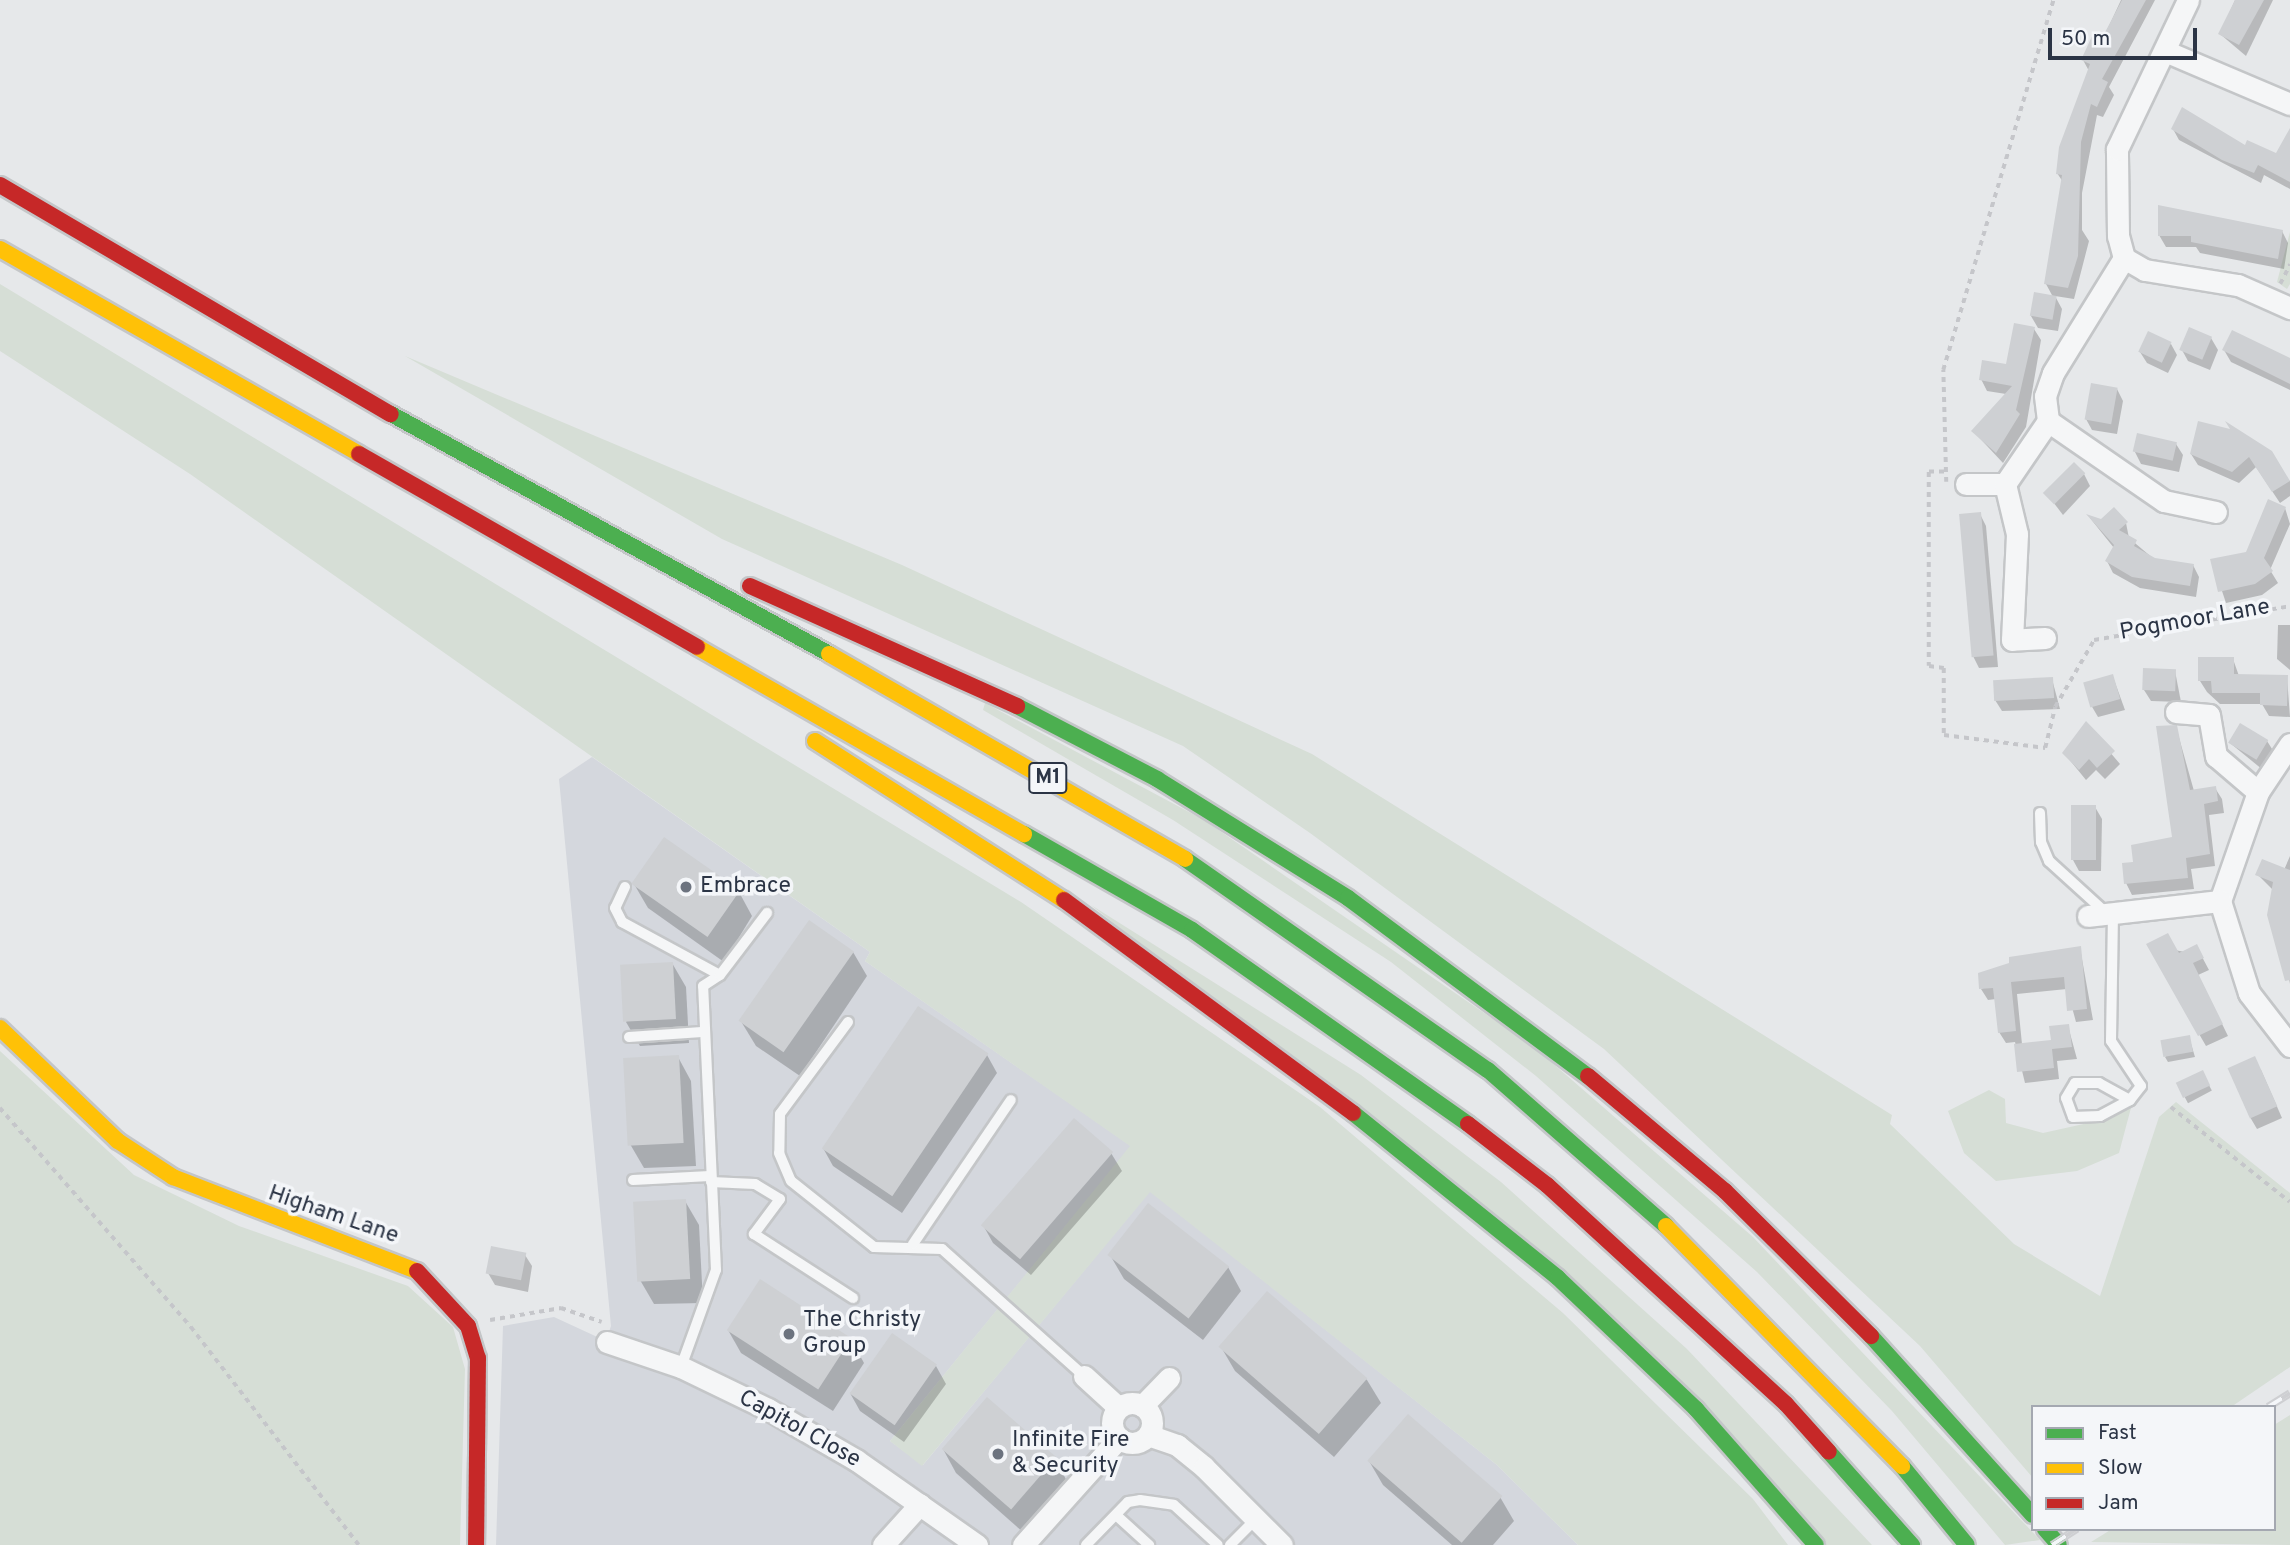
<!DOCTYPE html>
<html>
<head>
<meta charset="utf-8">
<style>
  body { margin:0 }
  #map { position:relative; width:2290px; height:1545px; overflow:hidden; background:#e6e8ea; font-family:Overpass,sans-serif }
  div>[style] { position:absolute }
  .built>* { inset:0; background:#d4d7dd }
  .green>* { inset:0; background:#d6ded6 }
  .shadow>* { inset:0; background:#0003; transform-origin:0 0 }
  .building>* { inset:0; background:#ced0d3; transform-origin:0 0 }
  .path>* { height:3.5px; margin-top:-1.75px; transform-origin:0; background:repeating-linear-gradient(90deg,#c5c6ca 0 5px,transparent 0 10px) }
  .roads { filter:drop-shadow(2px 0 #c4c6c8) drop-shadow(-2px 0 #c4c6c8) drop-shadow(0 2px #c4c6c8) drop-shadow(0 -2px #c4c6c8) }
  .lane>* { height:10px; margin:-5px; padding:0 5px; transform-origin:5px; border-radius:5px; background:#f5f6f7 }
  .street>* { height:21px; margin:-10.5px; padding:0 10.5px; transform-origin:10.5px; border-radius:10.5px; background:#f5f6f7 }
  .street>.ring { margin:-10.5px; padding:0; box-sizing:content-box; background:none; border:21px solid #f5f6f7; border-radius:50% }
  .fast>* { height:16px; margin:-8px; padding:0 8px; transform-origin:8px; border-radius:8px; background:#4caf50 }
  .slow>* { height:16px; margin:-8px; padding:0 8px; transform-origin:8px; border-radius:8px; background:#ffc107 }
  .jam>* { height:16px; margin:-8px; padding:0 8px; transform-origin:8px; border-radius:8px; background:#c62828 }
  .rail>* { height:8px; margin-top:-4px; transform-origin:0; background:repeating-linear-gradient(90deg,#f4f6f9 0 16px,#cecfd2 0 32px); box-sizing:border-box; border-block:2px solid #cecfd2 }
  .dots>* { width:19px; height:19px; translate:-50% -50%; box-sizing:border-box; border:4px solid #f4f6f9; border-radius:50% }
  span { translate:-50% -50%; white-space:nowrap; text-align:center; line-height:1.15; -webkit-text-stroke:7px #f4f6f9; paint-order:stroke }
  .shield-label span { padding:2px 5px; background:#f4f6f9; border:2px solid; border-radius:5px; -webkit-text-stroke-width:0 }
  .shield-label { font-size:21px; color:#2b3445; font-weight:700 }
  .street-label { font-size:23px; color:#2b3445 }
  .poi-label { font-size:23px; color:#2b3445 }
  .left { translate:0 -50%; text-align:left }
  .legend { position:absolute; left:2031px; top:1405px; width:245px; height:126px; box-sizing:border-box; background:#f4f6f9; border:2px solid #a4a8b1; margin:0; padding:9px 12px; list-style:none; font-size:21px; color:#2b3445 }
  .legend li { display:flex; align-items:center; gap:14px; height:35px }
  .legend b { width:35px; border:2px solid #a4a8b1 }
  .scale { position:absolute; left:2048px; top:28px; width:149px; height:32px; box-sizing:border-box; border:4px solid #2b3445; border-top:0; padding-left:9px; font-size:21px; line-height:24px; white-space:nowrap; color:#2b3445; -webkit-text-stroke:5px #f4f6f9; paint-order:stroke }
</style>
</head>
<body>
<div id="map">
  <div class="built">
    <div style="clip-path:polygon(592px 757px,870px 952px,865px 961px,1131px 1146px,890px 1441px,923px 1465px,1150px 1191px,1497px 1465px,1578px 1545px,496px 1545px,503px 1326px,554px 1317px,606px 1341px,611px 1326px,559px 779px)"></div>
  </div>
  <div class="green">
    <div style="clip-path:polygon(2290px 232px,2290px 284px,2287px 289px,2277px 282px)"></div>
    <div style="clip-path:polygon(0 284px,1021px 902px,1320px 1107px,1563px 1313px,1753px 1499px,1788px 1545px,1578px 1545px,1497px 1465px,1150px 1192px,922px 1466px,890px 1441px,1130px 1146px,865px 961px,870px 952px,190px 474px,0 351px)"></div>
    <div style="clip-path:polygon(405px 356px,902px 565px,1312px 754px,1892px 1115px,1890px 1124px,2014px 1244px,2100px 1296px,2159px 1117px,2176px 1102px,2290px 1193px,2290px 1367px,2231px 1407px,2033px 1407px,2033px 1478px,1920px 1346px,1604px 1049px,1310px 833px,1183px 746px,722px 539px)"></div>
    <div style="clip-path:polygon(985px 703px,1204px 820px,1535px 1048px,1753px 1237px,2040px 1540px,2005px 1545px,1892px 1411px,1757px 1272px,1536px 1076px,1391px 962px,1173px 820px,983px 710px)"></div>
    <div style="clip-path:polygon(1091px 905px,1361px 1075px,1501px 1182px,1687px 1349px,1872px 1545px,1824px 1545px,1674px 1373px)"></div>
    <div style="clip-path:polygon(0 1051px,134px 1175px,239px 1226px,408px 1286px,453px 1327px,465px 1369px,460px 1545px,0 1545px)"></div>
    <div style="clip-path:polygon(1989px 1090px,2005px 1099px,2006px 1123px,2043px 1133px,2097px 1121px,2132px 1104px,2119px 1153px,2077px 1171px,1996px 1181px,1964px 1153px,1948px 1111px)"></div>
    <div style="clip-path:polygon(2290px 1415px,2290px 1545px,2091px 1542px,2112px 1529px,2274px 1529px,2274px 1425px)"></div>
  </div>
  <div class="shadow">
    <div style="clip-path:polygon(2121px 0,2155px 0,2109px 87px,2114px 95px,2103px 117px,2097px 115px,2082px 193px,2082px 230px,2089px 241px,2074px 299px,2055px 296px,2062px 309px,2058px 331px,2038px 328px,2031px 316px,2053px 297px,2046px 284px,2063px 182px,2057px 173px,2089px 71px,2083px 60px,2102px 41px)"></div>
    <div style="clip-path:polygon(2235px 0,2273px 0,2246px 56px,2220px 34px)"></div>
    <div style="clip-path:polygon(2173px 129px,2277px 156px,2290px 152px,2290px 189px,2264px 175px,2261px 183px,2179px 140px)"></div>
    <div style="clip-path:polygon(2282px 231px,2288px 243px,2284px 269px,2200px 253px,2196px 247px,2166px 247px,2159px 235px)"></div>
    <div style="clip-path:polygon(2034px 329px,2041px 340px,2026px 427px,2003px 463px,1973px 431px,2006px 394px,1987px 391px,1981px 379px,2007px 366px)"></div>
    <div style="clip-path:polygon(2211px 338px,2218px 350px,2210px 370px,2188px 361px,2182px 350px)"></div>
    <div style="clip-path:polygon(2171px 344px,2177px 355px,2168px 373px,2147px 363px,2140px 352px)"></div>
    <div style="clip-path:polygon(2224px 350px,2290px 360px,2290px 390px,2231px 362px)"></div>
    <div style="clip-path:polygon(2117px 389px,2123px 401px,2117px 434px,2092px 430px,2086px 419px)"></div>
    <div style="clip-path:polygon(2200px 423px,2290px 481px,2290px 496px,2280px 503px,2256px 467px,2239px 483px,2198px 465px,2191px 454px)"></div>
    <div style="clip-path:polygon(2176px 444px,2183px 455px,2179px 472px,2141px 464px,2135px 452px)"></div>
    <div style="clip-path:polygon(2084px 474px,2090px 486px,2063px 515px,2047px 494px)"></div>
    <div style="clip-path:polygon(2285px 508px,2290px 524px,2270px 570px,2278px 583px,2262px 595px,2226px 603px,2212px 561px,2247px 553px)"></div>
    <div style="clip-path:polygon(1980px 514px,1986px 526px,1998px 667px,1979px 668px,1973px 656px)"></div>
    <div style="clip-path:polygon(2090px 518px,2126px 523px,2129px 538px,2155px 560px,2193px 565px,2199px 577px,2196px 597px,2140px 588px,2113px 573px,2107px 561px,2114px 548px)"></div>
    <div style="clip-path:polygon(2278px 625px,2290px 625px,2290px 670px,2277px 659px)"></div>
    <div style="clip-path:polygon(2233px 659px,2239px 676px,2287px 677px,2290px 717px,2269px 716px,2262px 704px,2220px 704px,2207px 692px,2200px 681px)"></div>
    <div style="clip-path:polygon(2175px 671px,2181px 702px,2151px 701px,2144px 690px)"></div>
    <div style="clip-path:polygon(2113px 677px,2125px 710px,2098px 717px,2091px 705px)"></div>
    <div style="clip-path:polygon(2052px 679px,2060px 709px,2002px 711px,1995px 700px)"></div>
    <div style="clip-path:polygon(2086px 724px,2120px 764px,2105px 779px,2096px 770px,2086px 780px,2064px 753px)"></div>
    <div style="clip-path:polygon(2176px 727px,2194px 791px,2215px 788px,2222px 799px,2224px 813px,2209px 815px,2215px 866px,2191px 869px,2194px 889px,2132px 895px,2126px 883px,2135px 863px,2174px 838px)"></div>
    <div style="clip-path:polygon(2267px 741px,2274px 752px,2263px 770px,2230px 743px)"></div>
    <div style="clip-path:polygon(2095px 807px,2102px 819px,2101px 871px,2079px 871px,2073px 860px)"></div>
    <div style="clip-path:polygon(2290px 856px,2290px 984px,2273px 890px,2257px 874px,2284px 870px)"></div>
    <div style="clip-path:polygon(634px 884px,739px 892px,752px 916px,724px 962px,648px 908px)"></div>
    <div style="clip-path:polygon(2148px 945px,2201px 955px,2209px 970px,2198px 975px,2228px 1036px,2206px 1046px)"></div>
    <div style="clip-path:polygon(2080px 948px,2093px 1020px,2076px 1022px,2067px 989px,2017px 994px,2022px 1044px,2053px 1041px,2068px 1026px,2077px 1059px,2057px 1061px,2059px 1079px,2025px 1083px,2015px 1042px,2006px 1043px,1999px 1032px,1996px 999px,1988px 1000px,1981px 989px)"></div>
    <div style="clip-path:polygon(853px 952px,867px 976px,800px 1076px,756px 1046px,742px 1023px)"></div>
    <div style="clip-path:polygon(672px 963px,686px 987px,689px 1043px,640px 1046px,626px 1022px)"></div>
    <div style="clip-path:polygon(2189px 1037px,2195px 1057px,2168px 1062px,2165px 1057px)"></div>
    <div style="clip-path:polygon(987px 1055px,997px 1073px,902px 1213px,833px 1166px,823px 1148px)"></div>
    <div style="clip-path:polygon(678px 1057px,691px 1081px,696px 1166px,644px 1168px,630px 1144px)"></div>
    <div style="clip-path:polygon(2261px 1070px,2282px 1118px,2257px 1129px,2250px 1117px)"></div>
    <div style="left:2202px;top:1072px;width:21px;height:27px;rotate:62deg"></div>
    <div style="clip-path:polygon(1111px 1153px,1122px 1171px,1031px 1275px,993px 1243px,983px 1225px)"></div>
    <div style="clip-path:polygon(685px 1201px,699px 1225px,703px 1303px,654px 1304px,640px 1280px)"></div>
    <div style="clip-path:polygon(525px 1255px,532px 1266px,528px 1292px,495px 1285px,488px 1273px)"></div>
    <div style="clip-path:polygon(1110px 1255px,1228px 1267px,1241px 1291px,1203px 1340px,1124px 1279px)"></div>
    <div style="clip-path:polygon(1267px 1293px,1367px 1380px,1381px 1403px,1334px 1457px,1235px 1371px,1221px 1347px)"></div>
    <div style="clip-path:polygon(728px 1330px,851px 1339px,864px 1363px,833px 1411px,741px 1353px)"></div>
    <div style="clip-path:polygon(936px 1366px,946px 1384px,904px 1442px,860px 1411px,850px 1393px)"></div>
    <div style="clip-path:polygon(943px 1449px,1055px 1459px,1068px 1483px,1024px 1533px,956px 1473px)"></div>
    <div style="clip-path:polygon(1369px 1461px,1500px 1497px,1514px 1521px,1493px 1545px,1452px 1545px,1383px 1485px)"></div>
  </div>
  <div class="building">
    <div style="clip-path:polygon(2122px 0,2146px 0,2102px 79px,2108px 82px,2097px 107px,2091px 104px,2081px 142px,2078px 256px,2068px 288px,2044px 284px,2062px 175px,2056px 174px,2059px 147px,2090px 64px,2081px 60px,2093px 34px,2102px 38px)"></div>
    <div style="clip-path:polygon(2235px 0,2264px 0,2239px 45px,2218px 34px)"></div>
    <div style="clip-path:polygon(2182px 107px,2245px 145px,2247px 140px,2276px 153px,2290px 128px,2290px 182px,2258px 165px,2254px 173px,2222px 160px,2171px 129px)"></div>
    <div style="clip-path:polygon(2158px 205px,2283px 230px,2278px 259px,2191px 242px,2191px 236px,2158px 236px)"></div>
    <div style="left:2034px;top:292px;width:23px;height:24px;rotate:10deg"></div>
    <div style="clip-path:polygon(2014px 323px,2035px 327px,2016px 410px,2020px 414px,1996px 453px,1971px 431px,2012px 386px,1979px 380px,1982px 360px,2006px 364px)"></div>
    <div style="left:2189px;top:327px;width:25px;height:25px;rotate:23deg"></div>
    <div style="clip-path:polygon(2232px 330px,2290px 358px,2290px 384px,2222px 350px)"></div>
    <div style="left:2148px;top:331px;width:26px;height:23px;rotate:25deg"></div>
    <div style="left:2091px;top:383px;width:27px;height:37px;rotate:10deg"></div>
    <div style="clip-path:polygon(2198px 421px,2230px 429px,2225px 421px,2272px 451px,2290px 481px,2272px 492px,2249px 457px,2232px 472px,2190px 454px)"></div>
    <div style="left:2137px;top:433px;width:41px;height:19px;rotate:13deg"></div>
    <div style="left:2074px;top:462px;width:16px;height:44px;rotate:45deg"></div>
    <div style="clip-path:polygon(2268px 499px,2286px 507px,2264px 558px,2273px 571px,2255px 584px,2218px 592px,2210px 559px,2246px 552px)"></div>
    <div style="clip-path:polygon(2114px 507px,2128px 522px,2119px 530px,2137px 540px,2134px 546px,2155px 558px,2194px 564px,2190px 586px,2132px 577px,2105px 561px,2114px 545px,2086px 514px,2101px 519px)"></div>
    <div style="left:1981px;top:512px;width:144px;height:22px;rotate:85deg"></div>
    <div style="clip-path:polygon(2198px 657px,2234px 657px,2234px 674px,2288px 675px,2287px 706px,2260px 705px,2260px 693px,2212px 693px,2211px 681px,2198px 681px)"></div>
    <div style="left:2143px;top:668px;width:33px;height:22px;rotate:2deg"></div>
    <div style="left:2113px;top:674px;width:26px;height:31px;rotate:74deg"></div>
    <div style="left:2053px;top:677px;width:21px;height:60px;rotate:87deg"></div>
    <div style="clip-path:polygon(2086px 721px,2115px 751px,2097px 768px,2089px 759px,2079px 770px,2062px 753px)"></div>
    <div style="left:2240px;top:723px;width:33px;height:23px;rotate:31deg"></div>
    <div style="clip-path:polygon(2177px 725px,2190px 790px,2216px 786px,2218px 801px,2204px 804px,2210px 854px,2186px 858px,2188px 878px,2124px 884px,2122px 863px,2133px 862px,2131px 845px,2172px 837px,2156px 726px)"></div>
    <div style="left:2071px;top:805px;width:25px;height:55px"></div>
    <div style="left:664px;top:837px;width:93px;height:57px;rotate:35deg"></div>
    <div style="clip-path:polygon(2262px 859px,2290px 870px,2290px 980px,2285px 981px,2267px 915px,2273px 882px,2255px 875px)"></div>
    <div style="left:809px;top:920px;width:55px;height:123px;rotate:35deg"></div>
    <div style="clip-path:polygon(2168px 933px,2179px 953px,2197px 944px,2204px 958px,2193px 963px,2223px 1024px,2198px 1036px,2146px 944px)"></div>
    <div style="clip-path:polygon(2081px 946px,2087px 1009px,2067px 1011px,2064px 977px,2011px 982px,2016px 1031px,1998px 1033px,1993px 988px,1979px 989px,1978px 973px,2009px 963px,2009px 957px)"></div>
    <div style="left:673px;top:962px;width:57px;height:53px;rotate:87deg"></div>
    <div style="left:918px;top:1006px;width:85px;height:172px;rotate:34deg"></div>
    <div style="clip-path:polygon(2069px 1024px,2072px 1047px,2052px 1049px,2054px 1068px,2017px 1072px,2014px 1044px,2051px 1040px,2049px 1026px)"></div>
    <div style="left:2190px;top:1035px;width:17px;height:30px;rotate:80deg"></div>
    <div style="left:679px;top:1055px;width:88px;height:56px;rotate:87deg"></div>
    <div style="left:2255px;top:1056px;width:55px;height:30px;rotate:66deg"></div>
    <div style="left:2203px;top:1070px;width:17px;height:30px;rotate:65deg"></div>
    <div style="left:1074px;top:1118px;width:52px;height:142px;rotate:41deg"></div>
    <div style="left:686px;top:1199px;width:80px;height:53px;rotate:87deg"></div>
    <div style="left:1148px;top:1203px;width:103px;height:66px;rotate:38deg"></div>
    <div style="left:491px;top:1246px;width:36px;height:28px;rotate:11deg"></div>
    <div style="left:760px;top:1279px;width:109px;height:61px;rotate:33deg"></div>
    <div style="left:1267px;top:1291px;width:133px;height:74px;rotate:41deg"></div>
    <div style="left:892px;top:1333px;width:55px;height:74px;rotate:35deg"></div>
    <div style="left:987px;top:1397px;width:92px;height:69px;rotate:41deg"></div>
    <div style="left:1408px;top:1414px;width:125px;height:62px;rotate:41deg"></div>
  </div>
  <div class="path">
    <div style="left:2280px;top:284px;width:22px;rotate:-63deg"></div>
    <div style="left:1944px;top:472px;width:15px;rotate:180deg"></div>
    <div style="left:1929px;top:472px;width:194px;rotate:90deg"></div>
    <div style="left:1929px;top:666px;width:15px;rotate:8deg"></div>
    <div style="left:1944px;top:668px;width:67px;rotate:90deg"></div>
    <div style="left:1944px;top:735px;width:102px;rotate:7.3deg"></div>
    <div style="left:2045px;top:748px;width:42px;rotate:-76.3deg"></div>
    <div style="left:2055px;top:707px;width:78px;rotate:-59.8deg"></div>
    <div style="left:2094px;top:640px;width:199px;rotate:-9.8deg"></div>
    <div style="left:1946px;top:482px;width:112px;rotate:-91.5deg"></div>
    <div style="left:1943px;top:370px;width:386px;rotate:-73.4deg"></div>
    <div style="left:2171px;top:1107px;width:152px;rotate:38.6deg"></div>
    <div style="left:0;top:1108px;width:291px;rotate:48.9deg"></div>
    <div style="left:191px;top:1327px;width:275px;rotate:52.4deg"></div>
    <div style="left:490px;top:1320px;width:72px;rotate:-9.6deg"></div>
    <div style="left:561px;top:1308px;width:43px;rotate:18.9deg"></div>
  </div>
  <div class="roads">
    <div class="lane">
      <div style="left:2040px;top:813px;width:29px;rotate:88deg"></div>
      <div style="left:2041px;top:842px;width:21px;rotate:67deg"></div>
      <div style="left:2049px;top:861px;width:76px;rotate:42.3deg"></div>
      <div style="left:625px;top:887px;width:23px;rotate:115deg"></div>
      <div style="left:615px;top:908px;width:16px;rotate:63deg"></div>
      <div style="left:622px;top:922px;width:111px;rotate:28.4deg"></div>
      <div style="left:2113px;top:913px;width:128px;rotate:90.9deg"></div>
      <div style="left:2111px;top:1041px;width:54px;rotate:56.3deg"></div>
      <div style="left:2141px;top:1086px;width:18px;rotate:128deg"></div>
      <div style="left:2130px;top:1100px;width:34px;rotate:152deg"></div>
      <div style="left:2100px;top:1116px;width:27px;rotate:178deg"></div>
      <div style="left:2073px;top:1117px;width:20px;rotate:-110deg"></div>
      <div style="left:2066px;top:1098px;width:17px;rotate:-59deg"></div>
      <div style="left:2075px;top:1083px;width:24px"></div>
      <div style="left:2099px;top:1083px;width:35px;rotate:29deg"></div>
      <div style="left:848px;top:1022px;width:114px;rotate:126.5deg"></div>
      <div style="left:780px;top:1114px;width:39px;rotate:91deg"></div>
      <div style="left:779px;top:1153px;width:30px;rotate:67deg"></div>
      <div style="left:791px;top:1181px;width:106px;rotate:38.5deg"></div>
      <div style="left:874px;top:1247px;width:68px;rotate:1.7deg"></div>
      <div style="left:942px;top:1249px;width:191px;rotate:41.8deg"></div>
      <div style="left:629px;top:1037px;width:73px;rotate:-3.9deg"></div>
      <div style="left:633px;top:1180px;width:77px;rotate:-3deg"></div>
      <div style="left:711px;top:1182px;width:44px;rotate:2.6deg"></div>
      <div style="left:755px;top:1184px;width:29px;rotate:31deg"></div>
      <div style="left:780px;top:1199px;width:44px;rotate:126.6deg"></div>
      <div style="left:754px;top:1234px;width:118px;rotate:32.9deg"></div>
      <div style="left:913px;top:1244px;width:174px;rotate:-55.8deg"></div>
      <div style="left:681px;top:1367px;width:103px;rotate:-70.2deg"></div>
      <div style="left:716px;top:1270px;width:284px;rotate:-92.6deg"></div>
      <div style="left:703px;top:986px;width:20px;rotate:-33deg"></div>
      <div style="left:720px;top:975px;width:78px;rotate:-52.8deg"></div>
      <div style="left:1116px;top:1515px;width:45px;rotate:42.3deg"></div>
      <div style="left:1086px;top:1545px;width:60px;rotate:-45.7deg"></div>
      <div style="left:1128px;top:1502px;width:12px;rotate:-9deg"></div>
      <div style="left:1140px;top:1500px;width:34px;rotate:8deg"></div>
      <div style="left:1174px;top:1505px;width:59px;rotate:42.3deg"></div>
      <div style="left:1230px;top:1545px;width:37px;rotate:-45deg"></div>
    </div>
    <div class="street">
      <div style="left:2165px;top:51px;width:136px;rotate:23deg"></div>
      <div style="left:2124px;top:258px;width:135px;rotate:121.7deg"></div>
      <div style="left:2053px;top:373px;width:24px;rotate:109deg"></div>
      <div style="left:2045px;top:396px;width:25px;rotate:83deg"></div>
      <div style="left:2048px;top:421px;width:141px;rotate:34.6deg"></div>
      <div style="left:2164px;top:501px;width:53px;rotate:11.9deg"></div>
      <div style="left:2124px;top:258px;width:23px;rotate:-105deg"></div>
      <div style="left:2118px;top:236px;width:87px;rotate:-90.7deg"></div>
      <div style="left:2117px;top:149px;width:165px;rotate:-64.5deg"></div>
      <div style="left:2124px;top:258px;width:24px;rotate:30deg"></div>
      <div style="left:2145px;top:270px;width:94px;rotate:9.2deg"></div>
      <div style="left:2238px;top:285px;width:57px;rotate:23.9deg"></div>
      <div style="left:1966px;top:484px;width:39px"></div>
      <div style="left:2045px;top:638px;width:33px;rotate:177deg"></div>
      <div style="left:2012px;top:640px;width:106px;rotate:-87.3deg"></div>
      <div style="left:2017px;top:534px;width:51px;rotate:-103.5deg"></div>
      <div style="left:2005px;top:484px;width:76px;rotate:-55.7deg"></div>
      <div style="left:2176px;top:712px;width:33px;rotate:5deg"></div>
      <div style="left:2209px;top:715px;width:42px;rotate:80.3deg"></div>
      <div style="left:2216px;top:756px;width:55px;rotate:40.6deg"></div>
      <div style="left:2290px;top:744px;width:58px;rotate:123.7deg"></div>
      <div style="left:2258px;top:792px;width:115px;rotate:109.2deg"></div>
      <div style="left:2220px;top:901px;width:96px;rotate:72.5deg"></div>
      <div style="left:2249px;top:993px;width:67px;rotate:52.3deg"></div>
      <div style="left:2088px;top:916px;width:133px;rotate:-6.5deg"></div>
      <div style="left:607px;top:1342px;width:78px;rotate:18.7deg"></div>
      <div style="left:681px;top:1367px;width:97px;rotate:25.8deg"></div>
      <div style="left:768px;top:1409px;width:102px;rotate:30.1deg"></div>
      <div style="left:856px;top:1460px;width:148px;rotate:35.1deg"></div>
      <div style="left:1084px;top:1376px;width:47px;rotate:42.4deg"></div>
      <div class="ring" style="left:1112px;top:1403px;width:19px;height:19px"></div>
      <div style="left:1142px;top:1406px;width:39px;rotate:-46deg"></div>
      <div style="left:1148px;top:1435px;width:31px;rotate:19deg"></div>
      <div style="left:1177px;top:1445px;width:35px;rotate:39deg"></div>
      <div style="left:1204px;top:1467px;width:110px;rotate:45deg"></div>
      <div style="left:883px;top:1545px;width:55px;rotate:-47.9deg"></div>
      <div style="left:1023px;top:1545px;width:144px;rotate:-48.1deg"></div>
    </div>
    <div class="fast">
      <div style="left:391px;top:414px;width:499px;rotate:28.7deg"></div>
      <div style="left:1017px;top:706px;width:158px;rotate:27.5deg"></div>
      <div style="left:1157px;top:779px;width:225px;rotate:31.9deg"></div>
      <div style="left:1348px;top:898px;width:299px;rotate:36.6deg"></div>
      <div style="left:1024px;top:834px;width:193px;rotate:29.7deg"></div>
      <div style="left:1192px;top:930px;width:337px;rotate:35.1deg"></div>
      <div style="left:1185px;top:859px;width:369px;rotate:34.9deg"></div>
      <div style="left:1488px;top:1070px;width:237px;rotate:41.2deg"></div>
      <div style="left:1353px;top:1113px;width:263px;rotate:38.8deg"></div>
      <div style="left:1558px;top:1278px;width:190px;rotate:43.5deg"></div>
      <div style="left:1696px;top:1409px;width:181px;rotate:48.6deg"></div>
      <div style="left:1871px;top:1336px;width:241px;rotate:47.9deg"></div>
      <div style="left:1829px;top:1452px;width:125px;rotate:48.3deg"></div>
      <div style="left:1902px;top:1466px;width:102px;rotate:50.6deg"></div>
      <div style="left:2045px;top:1529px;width:21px;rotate:49deg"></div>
    </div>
    <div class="slow">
      <div style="left:0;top:249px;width:413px;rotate:29.7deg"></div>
      <div style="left:697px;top:647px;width:377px;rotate:29.8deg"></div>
      <div style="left:829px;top:654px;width:411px;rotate:29.9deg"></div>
      <div style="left:815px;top:741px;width:295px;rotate:32.6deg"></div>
      <div style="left:0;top:1028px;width:163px;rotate:43.8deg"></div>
      <div style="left:118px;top:1141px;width:66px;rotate:33.2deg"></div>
      <div style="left:173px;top:1177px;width:261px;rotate:21.1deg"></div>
      <div style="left:1666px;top:1226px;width:337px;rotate:45.5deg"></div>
    </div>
    <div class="jam">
      <div style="left:0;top:185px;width:453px;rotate:30.4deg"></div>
      <div style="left:359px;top:454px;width:389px;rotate:29.7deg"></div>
      <div style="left:750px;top:586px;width:293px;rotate:24.2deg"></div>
      <div style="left:1064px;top:900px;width:359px;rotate:36.4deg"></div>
      <div style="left:1588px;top:1076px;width:179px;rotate:40deg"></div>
      <div style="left:1725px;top:1191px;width:206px;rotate:44.8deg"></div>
      <div style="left:1468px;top:1124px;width:100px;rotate:37.7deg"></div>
      <div style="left:1547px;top:1185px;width:324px;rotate:42.5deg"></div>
      <div style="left:1786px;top:1404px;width:64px;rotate:48.1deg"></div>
      <div style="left:417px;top:1271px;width:75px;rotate:47.2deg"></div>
      <div style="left:468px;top:1326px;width:34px;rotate:73deg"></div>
      <div style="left:478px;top:1358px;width:187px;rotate:90.6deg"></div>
    </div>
  </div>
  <div class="rail">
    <div style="left:2268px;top:1407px;width:26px;rotate:-32deg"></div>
    <div style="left:2052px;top:1545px;width:30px;rotate:-33deg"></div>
  </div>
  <div class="dots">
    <div style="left:686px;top:887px;background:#6c737f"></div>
    <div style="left:789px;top:1334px;background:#6c737f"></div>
    <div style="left:998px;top:1454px;background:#6c737f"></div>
  </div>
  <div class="shield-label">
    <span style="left:1048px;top:778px">M1</span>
  </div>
  <div class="street-label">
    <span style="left:2195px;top:621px;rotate:-10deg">Pogmoor Lane</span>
    <span style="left:333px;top:1216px;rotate:19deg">Higham Lane</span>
    <span style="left:799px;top:1430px;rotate:29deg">Capitol Close</span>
  </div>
  <div class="poi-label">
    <span class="left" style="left:700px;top:887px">Embrace</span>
    <span class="left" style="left:803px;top:1334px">The Christy<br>Group</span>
    <span class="left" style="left:1012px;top:1454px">Infinite Fire<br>&amp; Security</span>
  </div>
  <ul class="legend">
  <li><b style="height:9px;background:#4caf50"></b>Fast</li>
  <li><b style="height:9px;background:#ffc107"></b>Slow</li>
  <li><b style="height:9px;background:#c62828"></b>Jam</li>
  </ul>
  <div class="scale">50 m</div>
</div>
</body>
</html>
